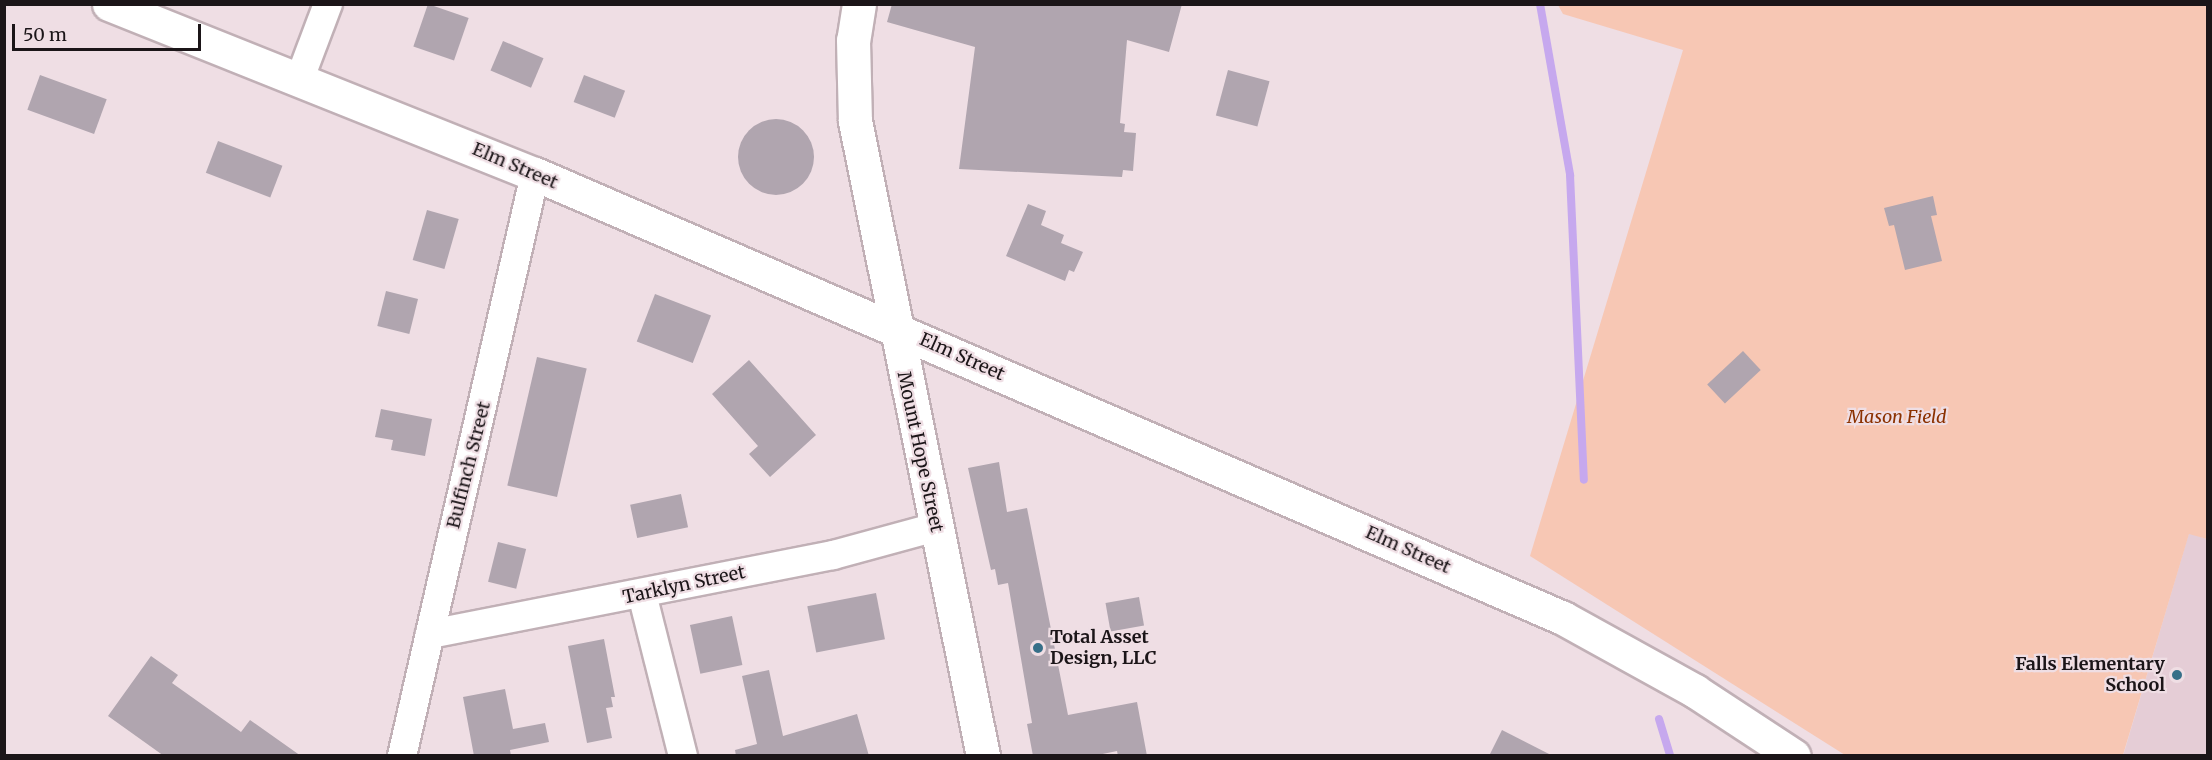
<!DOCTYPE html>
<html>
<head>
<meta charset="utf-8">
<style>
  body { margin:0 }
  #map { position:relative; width:2212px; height:760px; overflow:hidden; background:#efdee4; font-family:Merriweather,serif }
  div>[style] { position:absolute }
  .built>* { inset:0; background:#e5cdd6 }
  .green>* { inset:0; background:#f7c7b4 }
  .stream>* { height:8px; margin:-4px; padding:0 4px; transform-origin:4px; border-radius:4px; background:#c6a8ee }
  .building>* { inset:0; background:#b0a5af; transform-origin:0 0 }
  .round { border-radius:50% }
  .roads { filter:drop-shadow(2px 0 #c1b0b6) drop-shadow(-2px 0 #c1b0b6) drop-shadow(0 2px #c1b0b6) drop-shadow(0 -2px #c1b0b6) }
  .minor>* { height:28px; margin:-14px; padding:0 14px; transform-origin:14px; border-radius:14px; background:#fff }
  .tertiary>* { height:33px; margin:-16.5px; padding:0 16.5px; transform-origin:16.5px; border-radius:16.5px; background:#fff }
  .secondary>* { height:33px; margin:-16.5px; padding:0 16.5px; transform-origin:16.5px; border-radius:16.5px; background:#fff }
  .dots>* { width:16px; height:16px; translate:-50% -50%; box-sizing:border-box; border:3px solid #efdee4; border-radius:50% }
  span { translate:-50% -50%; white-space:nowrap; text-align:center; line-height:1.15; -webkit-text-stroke:4.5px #efdee4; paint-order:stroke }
  .street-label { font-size:18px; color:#1b1518 }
  .park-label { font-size:18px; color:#8b3100; font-style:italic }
  .poi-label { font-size:18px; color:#1b1518; font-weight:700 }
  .left { translate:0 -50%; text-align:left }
  .right { translate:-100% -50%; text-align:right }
  .frame { position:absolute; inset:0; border:6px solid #1b1518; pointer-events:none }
  .scale { position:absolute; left:12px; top:24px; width:189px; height:27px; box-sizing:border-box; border:3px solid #1b1518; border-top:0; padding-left:8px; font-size:18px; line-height:21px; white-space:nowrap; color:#1b1518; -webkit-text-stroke:4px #efdee4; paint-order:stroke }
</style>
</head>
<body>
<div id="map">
  <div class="built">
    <div style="clip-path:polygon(2189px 533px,2207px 539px,2207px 755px,2123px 756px)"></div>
  </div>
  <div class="green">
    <div style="clip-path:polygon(1558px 5px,2207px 5px,2207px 539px,2189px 534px,2123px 755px,1845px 755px,1530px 556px,1683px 50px,1563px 14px)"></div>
  </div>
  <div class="stream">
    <div style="left:1540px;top:4px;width:174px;rotate:80deg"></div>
    <div style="left:1570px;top:175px;width:305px;rotate:87.4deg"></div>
    <div style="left:1659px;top:719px;width:39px;rotate:73deg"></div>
  </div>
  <div class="building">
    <div style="left:428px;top:4px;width:43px;height:45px;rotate:19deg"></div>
    <div style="clip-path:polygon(892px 4px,1182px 4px,1169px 52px,1127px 40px,1120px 123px,1125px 124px,1124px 132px,1136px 133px,1133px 171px,1123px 170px,1122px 177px,959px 169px,975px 47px,887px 22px)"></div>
    <div style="left:503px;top:41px;width:44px;height:32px;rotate:23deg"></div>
    <div style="left:1228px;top:70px;width:43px;height:47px;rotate:15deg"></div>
    <div style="left:40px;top:75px;width:71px;height:37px;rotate:20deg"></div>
    <div style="left:584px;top:75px;width:44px;height:29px;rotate:21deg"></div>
    <div class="round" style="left:738px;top:119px;width:76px;height:76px"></div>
    <div style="left:218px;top:141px;width:69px;height:34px;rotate:21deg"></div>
    <div style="clip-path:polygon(1933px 196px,1937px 215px,1931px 216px,1942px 261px,1905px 270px,1894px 225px,1889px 226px,1884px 208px)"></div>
    <div style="clip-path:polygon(1028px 204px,1046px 211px,1041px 225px,1064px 235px,1061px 243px,1083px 252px,1074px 272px,1069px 270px,1065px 281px,1006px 256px)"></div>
    <div style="left:427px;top:210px;width:33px;height:52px;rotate:16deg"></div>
    <div style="left:386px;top:291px;width:33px;height:36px;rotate:14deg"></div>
    <div style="left:655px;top:294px;width:60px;height:51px;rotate:21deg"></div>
    <div style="left:1743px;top:351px;width:26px;height:49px;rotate:47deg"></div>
    <div style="left:537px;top:357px;width:51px;height:132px;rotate:13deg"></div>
    <div style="clip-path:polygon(749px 360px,816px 435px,770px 477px,749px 454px,758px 446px,712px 394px)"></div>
    <div style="clip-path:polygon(381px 409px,432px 419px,425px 456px,391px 450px,393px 440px,375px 437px)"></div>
    <div style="clip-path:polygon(999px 462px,1007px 512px,1027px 508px,1068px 715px,1137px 702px,1147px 756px,1118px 756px,1117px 751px,1093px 756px,1033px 756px,1027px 724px,1032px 723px,1008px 583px,998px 585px,995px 569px,991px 570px,968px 468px)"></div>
    <div style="left:681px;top:494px;width:34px;height:52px;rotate:78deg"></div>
    <div style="left:498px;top:542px;width:29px;height:41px;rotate:14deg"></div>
    <div style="left:876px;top:593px;width:47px;height:70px;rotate:79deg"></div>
    <div style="left:1139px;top:597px;width:29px;height:34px;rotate:80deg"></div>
    <div style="left:732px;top:616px;width:50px;height:43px;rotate:78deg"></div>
    <div style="clip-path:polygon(604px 639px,615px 697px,611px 697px,613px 707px,606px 708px,612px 738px,587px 743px,568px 646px)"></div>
    <div style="clip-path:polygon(151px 656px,178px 675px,172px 683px,241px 732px,250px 720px,301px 756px,164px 756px,108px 716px)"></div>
    <div style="clip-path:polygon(769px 670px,783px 736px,857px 714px,869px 756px,736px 756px,735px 750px,757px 744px,742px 676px)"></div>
    <div style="clip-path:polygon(505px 689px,513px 729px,545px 723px,549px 742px,510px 750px,511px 756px,474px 756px,463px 697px)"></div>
    <div style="clip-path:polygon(1502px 730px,1553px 756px,1489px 756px)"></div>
  </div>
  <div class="roads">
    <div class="minor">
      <div style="left:300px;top:78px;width:79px;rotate:-69.3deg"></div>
      <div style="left:642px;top:594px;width:167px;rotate:75.8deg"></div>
      <div style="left:430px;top:634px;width:411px;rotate:-11.1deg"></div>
      <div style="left:833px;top:555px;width:107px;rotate:-15.2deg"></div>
      <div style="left:402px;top:756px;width:597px;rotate:-77.13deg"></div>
    </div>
    <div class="tertiary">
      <div style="left:859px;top:4px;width:36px;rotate:99deg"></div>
      <div style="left:853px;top:40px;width:81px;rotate:88.6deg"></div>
      <div style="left:855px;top:121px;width:648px;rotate:78.6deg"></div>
    </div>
    <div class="secondary">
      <div style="left:109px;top:4px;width:459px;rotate:21.8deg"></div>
      <div style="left:535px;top:174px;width:1120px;rotate:23.36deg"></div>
      <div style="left:1563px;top:618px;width:151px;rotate:28.9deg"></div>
      <div style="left:1695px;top:691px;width:118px;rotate:33.3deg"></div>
    </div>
  </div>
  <div class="dots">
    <div style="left:1038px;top:648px;background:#366f88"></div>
    <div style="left:2177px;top:675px;background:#366f88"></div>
  </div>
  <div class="street-label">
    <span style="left:515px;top:166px;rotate:23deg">Elm Street</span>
    <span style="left:962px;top:357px;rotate:24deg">Elm Street</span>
    <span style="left:920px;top:452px;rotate:78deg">Mount Hope Street</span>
    <span style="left:469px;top:465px;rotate:-76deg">Bulfinch Street</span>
    <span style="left:1408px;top:550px;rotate:24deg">Elm Street</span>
    <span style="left:684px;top:585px;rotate:-12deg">Tarklyn Street</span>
  </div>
  <div class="park-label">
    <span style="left:1897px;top:417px">Mason Field</span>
  </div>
  <div class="poi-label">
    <span class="left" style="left:1050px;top:648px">Total Asset<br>Design, LLC</span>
    <span class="right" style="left:2165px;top:675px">Falls Elementary<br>School</span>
  </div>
  <div class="frame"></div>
  <div class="scale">50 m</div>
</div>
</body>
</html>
